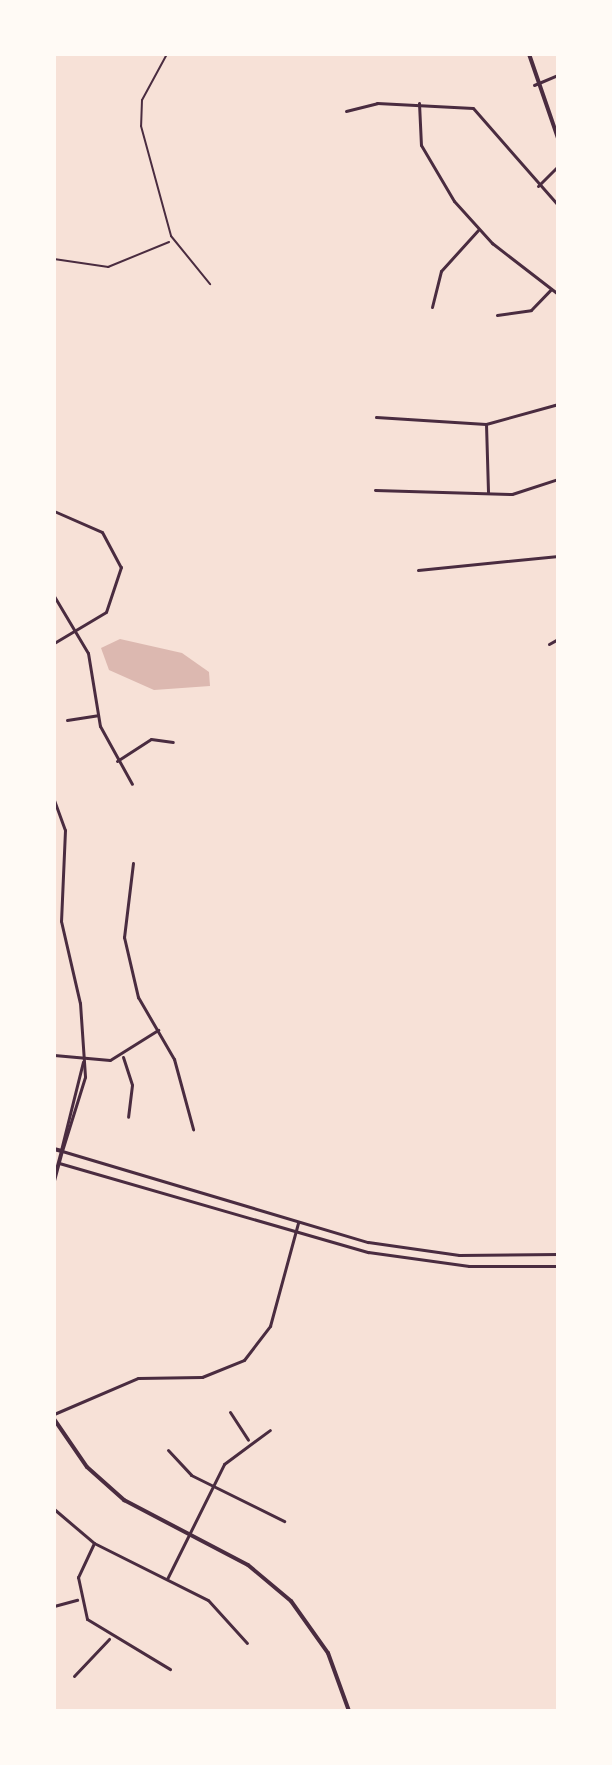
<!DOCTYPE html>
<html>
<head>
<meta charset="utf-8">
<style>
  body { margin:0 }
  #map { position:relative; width:612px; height:1765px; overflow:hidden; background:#f7e1d7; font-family:Raleway,sans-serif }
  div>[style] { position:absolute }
  .water>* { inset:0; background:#dcb8b0 }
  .path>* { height:2px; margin:-1px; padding:0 1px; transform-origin:1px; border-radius:1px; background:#4a2c40 }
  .service>* { height:2px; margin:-1px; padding:0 1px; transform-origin:1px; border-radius:1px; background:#4a2c40 }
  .minor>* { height:3px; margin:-1.5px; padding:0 1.5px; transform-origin:1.5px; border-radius:1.5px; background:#4a2c40 }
  .tertiary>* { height:4px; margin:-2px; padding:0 2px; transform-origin:2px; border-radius:2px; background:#4a2c40 }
  .secondary>* { height:4px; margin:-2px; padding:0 2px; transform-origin:2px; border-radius:2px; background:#4a2c40 }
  span { translate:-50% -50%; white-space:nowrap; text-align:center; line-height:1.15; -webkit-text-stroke:6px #fffaf5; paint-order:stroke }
  .frame { position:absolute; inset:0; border:56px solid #fffaf5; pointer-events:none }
</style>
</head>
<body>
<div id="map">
  <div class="water">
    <div style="clip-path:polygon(120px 639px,182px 653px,209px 672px,210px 686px,154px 690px,109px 670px,101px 648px)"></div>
  </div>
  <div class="path">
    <div style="left:54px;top:259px;width:55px;rotate:8.4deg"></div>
    <div style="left:108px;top:267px;width:66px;rotate:-22.3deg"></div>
  </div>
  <div class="service">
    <div style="left:167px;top:54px;width:52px;rotate:118.5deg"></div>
    <div style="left:142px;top:100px;width:26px;rotate:92deg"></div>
    <div style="left:141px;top:126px;width:114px;rotate:74.7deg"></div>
    <div style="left:171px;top:236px;width:62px;rotate:50.9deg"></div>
  </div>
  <div class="minor">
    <div style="left:534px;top:85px;width:26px;rotate:-23deg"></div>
    <div style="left:419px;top:103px;width:42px;rotate:87.3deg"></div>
    <div style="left:421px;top:145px;width:65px;rotate:59.5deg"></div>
    <div style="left:454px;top:201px;width:57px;rotate:47.9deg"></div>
    <div style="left:492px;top:243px;width:83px;rotate:37.7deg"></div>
    <div style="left:346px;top:111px;width:32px;rotate:-14deg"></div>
    <div style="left:377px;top:103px;width:96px;rotate:3deg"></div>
    <div style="left:473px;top:108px;width:129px;rotate:48.8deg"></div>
    <div style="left:538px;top:186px;width:28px;rotate:-45deg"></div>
    <div style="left:432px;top:307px;width:37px;rotate:-76deg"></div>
    <div style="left:441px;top:271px;width:55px;rotate:-47.9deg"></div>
    <div style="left:497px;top:315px;width:34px;rotate:-8deg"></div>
    <div style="left:531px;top:310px;width:29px;rotate:-46deg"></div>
    <div style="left:376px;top:417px;width:110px;rotate:3.6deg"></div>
    <div style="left:486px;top:424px;width:75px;rotate:-15.5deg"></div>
    <div style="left:486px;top:424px;width:68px;rotate:88.3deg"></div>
    <div style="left:375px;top:490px;width:137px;rotate:1.7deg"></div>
    <div style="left:512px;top:494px;width:48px;rotate:-18.1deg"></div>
    <div style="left:54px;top:511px;width:52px;rotate:23.6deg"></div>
    <div style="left:102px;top:532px;width:40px;rotate:62deg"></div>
    <div style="left:121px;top:567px;width:47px;rotate:108.4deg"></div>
    <div style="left:106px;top:612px;width:61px;rotate:149.2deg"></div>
    <div style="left:418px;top:570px;width:141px;rotate:-5.7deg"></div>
    <div style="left:54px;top:596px;width:66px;rotate:59.2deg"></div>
    <div style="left:88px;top:653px;width:74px;rotate:80.7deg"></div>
    <div style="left:100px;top:726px;width:66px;rotate:61.1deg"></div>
    <div style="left:549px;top:644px;width:10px;rotate:-29deg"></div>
    <div style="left:67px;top:720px;width:31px;rotate:-9deg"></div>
    <div style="left:117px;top:761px;width:40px;rotate:-32.9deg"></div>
    <div style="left:151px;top:739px;width:22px;rotate:8deg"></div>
    <div style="left:54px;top:800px;width:32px;rotate:70deg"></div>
    <div style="left:65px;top:830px;width:91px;rotate:92.5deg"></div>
    <div style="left:61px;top:921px;width:84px;rotate:77deg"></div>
    <div style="left:80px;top:1003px;width:74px;rotate:86.1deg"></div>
    <div style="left:85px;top:1077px;width:77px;rotate:107.3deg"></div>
    <div style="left:133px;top:863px;width:75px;rotate:96.9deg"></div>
    <div style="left:124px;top:937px;width:62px;rotate:76.9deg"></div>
    <div style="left:138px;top:997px;width:72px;rotate:59.9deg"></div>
    <div style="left:174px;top:1059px;width:73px;rotate:74.8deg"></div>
    <div style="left:54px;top:1055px;width:56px;rotate:5.1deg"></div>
    <div style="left:110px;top:1060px;width:57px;rotate:-32deg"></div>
    <div style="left:123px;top:1057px;width:29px;rotate:72deg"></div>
    <div style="left:132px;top:1085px;width:32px;rotate:97deg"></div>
    <div style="left:61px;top:1150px;width:91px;rotate:-76deg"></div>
    <div style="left:62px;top:1151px;width:319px;rotate:16.6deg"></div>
    <div style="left:368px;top:1242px;width:92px;rotate:8.1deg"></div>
    <div style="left:459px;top:1255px;width:99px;rotate:-0.6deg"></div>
    <div style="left:59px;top:1163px;width:322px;rotate:16.1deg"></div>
    <div style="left:368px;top:1252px;width:102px;rotate:7.9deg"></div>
    <div style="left:469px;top:1266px;width:89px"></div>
    <div style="left:230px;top:1412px;width:33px;rotate:57deg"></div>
    <div style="left:54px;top:1414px;width:91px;rotate:-23.2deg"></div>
    <div style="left:138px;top:1378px;width:64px;rotate:-0.9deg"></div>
    <div style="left:202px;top:1377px;width:45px;rotate:-22deg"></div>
    <div style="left:244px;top:1360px;width:43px;rotate:-52.6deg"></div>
    <div style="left:270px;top:1326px;width:107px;rotate:-74.8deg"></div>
    <div style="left:168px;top:1450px;width:34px;rotate:47deg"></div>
    <div style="left:191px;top:1475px;width:104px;rotate:26.3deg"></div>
    <div style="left:54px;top:1509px;width:52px;rotate:40.4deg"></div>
    <div style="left:94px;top:1543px;width:127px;rotate:26.6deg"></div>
    <div style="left:208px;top:1600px;width:58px;rotate:47.8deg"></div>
    <div style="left:94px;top:1543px;width:38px;rotate:115deg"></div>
    <div style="left:78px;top:1577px;width:43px;rotate:77.9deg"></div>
    <div style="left:87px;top:1619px;width:97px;rotate:31.1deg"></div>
    <div style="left:167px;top:1579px;width:128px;rotate:-63.6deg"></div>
    <div style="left:224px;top:1464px;width:57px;rotate:-36.5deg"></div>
    <div style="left:54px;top:1606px;width:24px;rotate:-15deg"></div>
    <div style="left:74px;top:1676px;width:51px;rotate:-46.6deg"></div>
  </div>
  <div class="tertiary">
    <div style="left:54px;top:1149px;width:8px;rotate:14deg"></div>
    <div style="left:62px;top:1151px;width:31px;rotate:105deg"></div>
    <div style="left:54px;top:1419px;width:58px;rotate:55.5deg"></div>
    <div style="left:87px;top:1467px;width:50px;rotate:41.7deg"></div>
    <div style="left:124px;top:1500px;width:140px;rotate:27.7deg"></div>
    <div style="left:248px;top:1565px;width:56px;rotate:39.9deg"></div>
    <div style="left:291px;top:1601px;width:64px;rotate:54.6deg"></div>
    <div style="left:328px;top:1653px;width:62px;rotate:70.1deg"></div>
  </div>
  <div class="secondary">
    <div style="left:529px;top:54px;width:89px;rotate:71deg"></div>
  </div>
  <div class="frame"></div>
</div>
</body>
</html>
